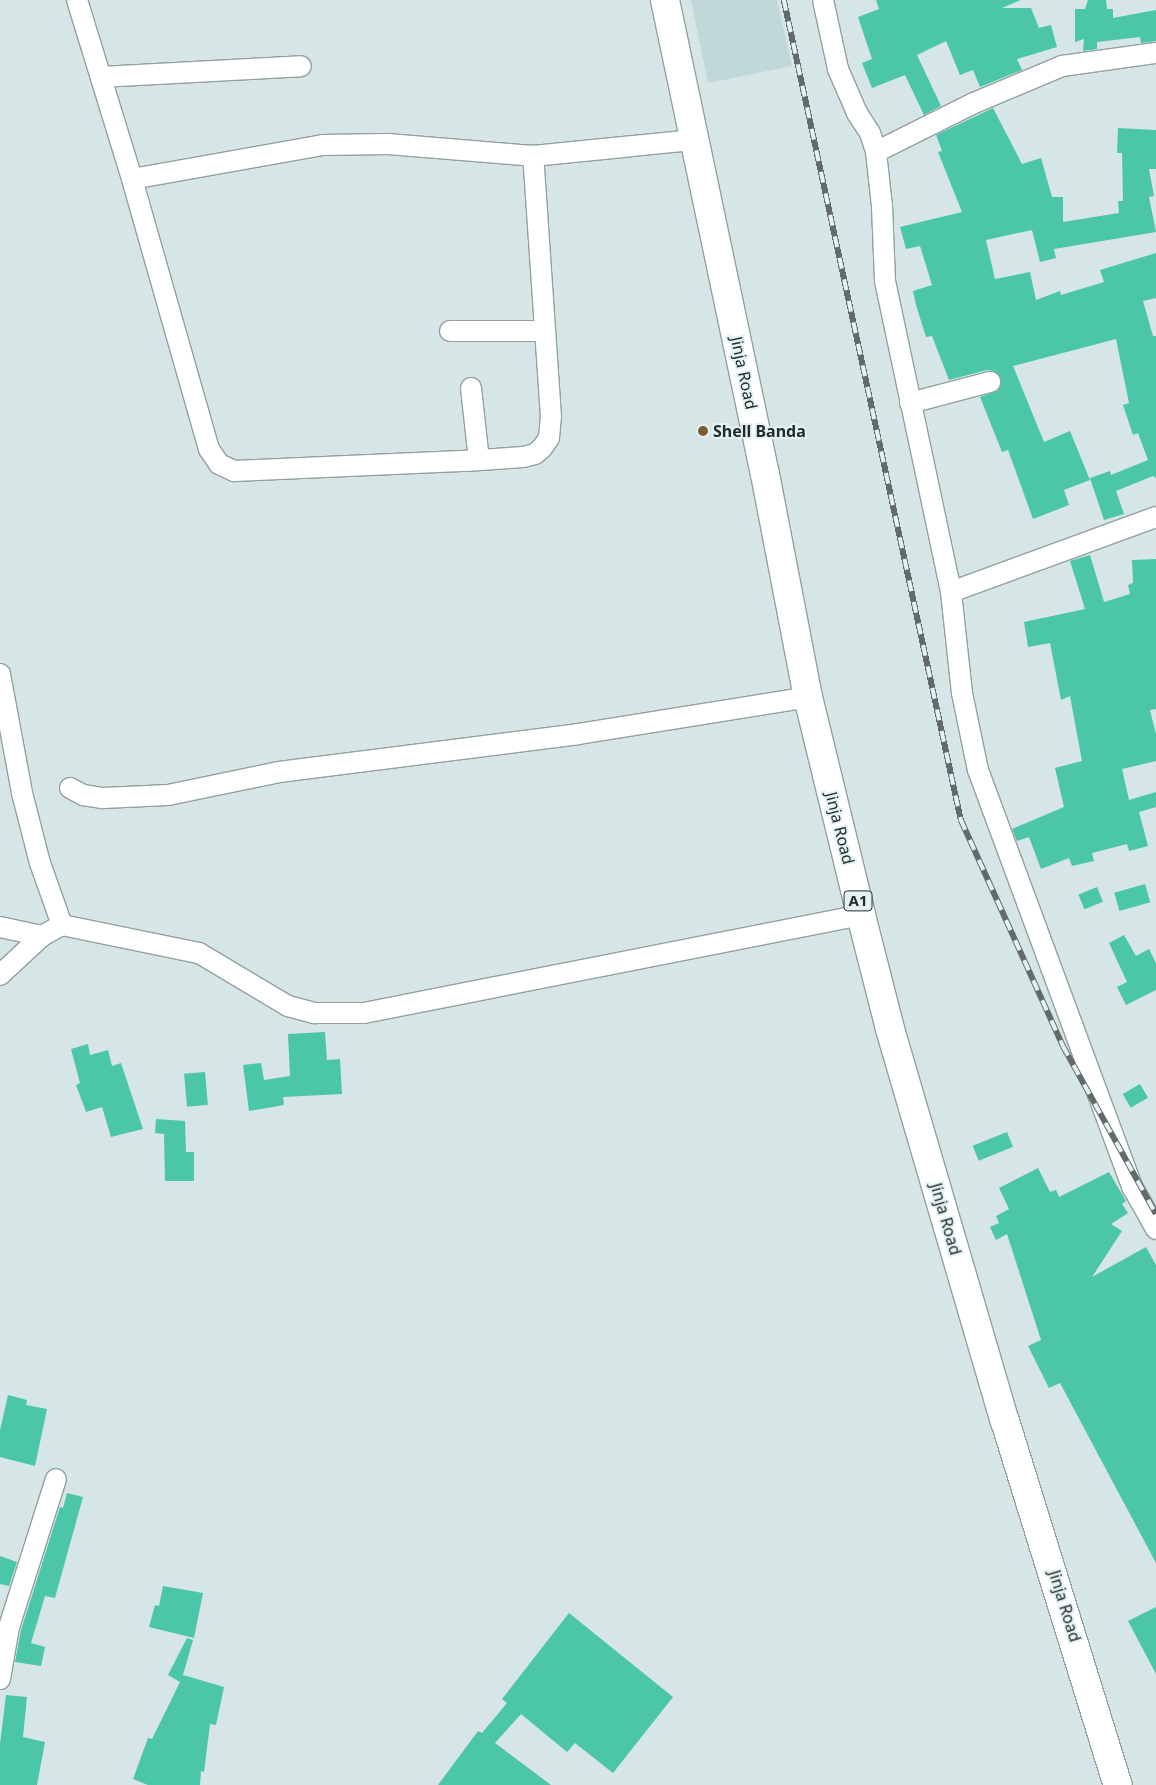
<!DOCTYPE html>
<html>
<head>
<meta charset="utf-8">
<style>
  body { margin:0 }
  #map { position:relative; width:1156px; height:1785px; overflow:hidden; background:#d6e5e5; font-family:"Noto Sans",sans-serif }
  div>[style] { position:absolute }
  .built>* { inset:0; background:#c1d8d9 }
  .building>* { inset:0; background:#4bc6a8; transform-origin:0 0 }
  .roads { filter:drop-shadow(1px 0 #92a0a0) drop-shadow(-1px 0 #92a0a0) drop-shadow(0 1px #92a0a0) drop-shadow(0 -1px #92a0a0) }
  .minor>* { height:20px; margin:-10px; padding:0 10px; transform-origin:10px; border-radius:10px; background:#fff }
  .trunk>* { height:28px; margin:-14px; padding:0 14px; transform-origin:14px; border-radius:14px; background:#fff }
  .rail>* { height:5.5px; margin-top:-2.75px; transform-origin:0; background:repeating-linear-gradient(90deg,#e3f2f2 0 11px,#626a6a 0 22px); box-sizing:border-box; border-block:1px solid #626a6a }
  .dots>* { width:14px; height:14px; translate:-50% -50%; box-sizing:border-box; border:2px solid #e3f2f2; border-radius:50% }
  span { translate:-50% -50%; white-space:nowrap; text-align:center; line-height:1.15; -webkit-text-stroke:4px #e3f2f2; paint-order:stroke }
  .shield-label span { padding:1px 4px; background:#e3f2f2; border:1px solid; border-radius:4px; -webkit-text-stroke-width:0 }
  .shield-label { font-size:15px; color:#252a2a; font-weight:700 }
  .street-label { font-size:16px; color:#252a2a }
  .poi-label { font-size:16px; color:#252a2a; font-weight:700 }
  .left { translate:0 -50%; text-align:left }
</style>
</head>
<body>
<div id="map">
  <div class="built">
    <div style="clip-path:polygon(691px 0,777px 0,792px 66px,708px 83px)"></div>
  </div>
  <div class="building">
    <div style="clip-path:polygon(876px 0,1021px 0,1002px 8px,1031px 8px,1039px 28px,1051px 25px,1057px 47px,1017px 59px,1022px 70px,980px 87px,973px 70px,960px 75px,946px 41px,917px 55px,941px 106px,924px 115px,905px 75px,872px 88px,862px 63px,872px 59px,858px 17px,879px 9px)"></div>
    <div style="clip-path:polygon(1088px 0,1106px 0,1107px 9px,1113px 9px,1113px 18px,1156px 10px,1156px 41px,1141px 43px,1140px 37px,1097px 42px,1097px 49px,1083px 51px,1084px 39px,1075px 42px,1075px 9px,1085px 9px)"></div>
    <div style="clip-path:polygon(993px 108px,1022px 164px,1041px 158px,1052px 197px,1063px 197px,1063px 222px,1119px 213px,1118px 201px,1123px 201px,1122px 153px,1117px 153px,1118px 128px,1156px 130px,1156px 169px,1149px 169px,1154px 196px,1149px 197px,1156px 232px,1054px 249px,1056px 258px,1040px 262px,1032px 230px,986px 240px,995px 279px,1030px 272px,1036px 300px,1060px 291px,1061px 295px,1104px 282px,1100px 270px,1156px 253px,1156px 298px,1143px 301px,1153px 336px,1156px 336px,1156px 478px,1153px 476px,1116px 491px,1124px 514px,1104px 520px,1090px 478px,1110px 471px,1111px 475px,1148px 460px,1138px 433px,1133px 435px,1123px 405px,1129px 403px,1116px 339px,1013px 366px,1044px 442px,1070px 431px,1090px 480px,1064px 490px,1069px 505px,1033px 519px,1008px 450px,1002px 452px,980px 397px,998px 391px,1001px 379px,994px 371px,987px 370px,949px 380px,932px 336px,926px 337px,916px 305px,913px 291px,932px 285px,920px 246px,906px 249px,900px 227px,962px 212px,938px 152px,942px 151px,936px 135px)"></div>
    <div style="clip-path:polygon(1090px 555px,1104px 602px,1130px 594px,1128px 585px,1133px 583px,1132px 560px,1156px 559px,1156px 709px,1150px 710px,1156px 734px,1156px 761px,1122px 769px,1129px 800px,1156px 792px,1156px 807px,1139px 812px,1148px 846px,1129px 851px,1127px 844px,1092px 853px,1094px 861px,1072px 866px,1069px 858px,1041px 869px,1029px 837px,1017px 841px,1012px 829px,1064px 807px,1055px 768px,1082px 761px,1070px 696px,1061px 700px,1050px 643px,1028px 647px,1024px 622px,1085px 609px,1070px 561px)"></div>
    <div style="left:1145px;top:884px;width:19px;height:32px;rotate:74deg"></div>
    <div style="left:1097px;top:887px;width:16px;height:20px;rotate:68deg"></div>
    <div style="clip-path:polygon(1124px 935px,1136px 956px,1149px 949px,1156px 963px,1156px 990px,1126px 1005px,1117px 987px,1127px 982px,1109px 943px)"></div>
    <div style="clip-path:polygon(325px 1032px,327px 1060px,340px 1059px,342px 1094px,283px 1097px,284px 1105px,249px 1111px,243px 1065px,261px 1063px,264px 1080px,290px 1076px,288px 1034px)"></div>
    <div style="clip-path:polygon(88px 1044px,90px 1055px,108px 1050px,112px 1066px,121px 1063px,143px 1129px,111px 1137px,102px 1107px,86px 1112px,76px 1085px,80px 1083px,71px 1049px)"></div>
    <div style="left:205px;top:1072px;width:33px;height:21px;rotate:85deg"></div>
    <div style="left:1140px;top:1084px;width:16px;height:20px;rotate:60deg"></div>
    <div style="clip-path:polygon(156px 1119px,185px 1121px,186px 1152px,194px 1152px,194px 1181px,165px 1181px,164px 1134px,155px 1133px)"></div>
    <div style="left:1007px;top:1132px;width:16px;height:37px;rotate:68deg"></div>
    <div style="clip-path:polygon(1038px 1168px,1050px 1192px,1056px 1190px,1059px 1197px,1109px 1172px,1126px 1201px,1122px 1204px,1128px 1213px,1111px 1224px,1122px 1231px,1092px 1277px,1146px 1247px,1156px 1265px,1156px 1563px,1060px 1383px,1049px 1388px,1028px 1346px,1041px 1340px,1007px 1234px,996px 1240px,990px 1227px,999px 1223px,996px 1216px,1009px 1209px,999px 1188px)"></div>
    <div style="clip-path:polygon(8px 1395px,27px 1400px,26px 1405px,47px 1409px,35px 1466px,0 1457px,0 1430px)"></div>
    <div style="clip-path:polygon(67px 1493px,83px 1497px,55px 1598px,45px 1596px,31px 1643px,45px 1647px,41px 1666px,15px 1662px,21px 1630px,60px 1507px,63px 1508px)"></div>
    <div style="clip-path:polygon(0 1556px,17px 1562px,9px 1586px,0 1584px)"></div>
    <div style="clip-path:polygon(163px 1586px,203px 1593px,194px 1638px,149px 1627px,155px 1605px,159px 1606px)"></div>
    <div style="clip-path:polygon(1156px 1607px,1156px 1674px,1128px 1621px)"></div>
    <div style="clip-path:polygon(569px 1613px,673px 1697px,613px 1773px,575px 1743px,567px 1752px,521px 1714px,495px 1743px,551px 1785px,438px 1785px,478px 1731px,482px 1733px,507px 1703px,502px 1699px)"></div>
    <div style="clip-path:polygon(187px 1638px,193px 1640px,183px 1675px,224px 1687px,216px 1725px,210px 1724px,204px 1772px,201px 1771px,200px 1785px,148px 1785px,133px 1779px,148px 1738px,152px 1739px,180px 1682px,168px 1675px)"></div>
    <div style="clip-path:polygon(6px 1695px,27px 1697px,23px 1737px,45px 1742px,37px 1785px,0 1785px,0 1744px)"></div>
  </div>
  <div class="roads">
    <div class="minor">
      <div style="left:77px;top:0;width:187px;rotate:72.9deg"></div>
      <div style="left:132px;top:179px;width:281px;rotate:74.1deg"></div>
      <div style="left:209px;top:449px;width:18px;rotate:56deg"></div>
      <div style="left:219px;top:464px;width:17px;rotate:25deg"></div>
      <div style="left:234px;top:471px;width:233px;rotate:-2.5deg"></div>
      <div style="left:467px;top:461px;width:56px;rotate:-4.1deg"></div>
      <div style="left:523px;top:457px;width:12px;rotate:-14deg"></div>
      <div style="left:535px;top:454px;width:9px;rotate:-41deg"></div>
      <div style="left:542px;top:448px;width:12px;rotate:-55deg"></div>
      <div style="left:549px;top:438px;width:21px;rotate:-85deg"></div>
      <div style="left:551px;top:417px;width:262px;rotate:-93.9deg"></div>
      <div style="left:823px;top:0;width:71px;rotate:77.7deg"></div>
      <div style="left:838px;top:69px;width:48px;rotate:66.6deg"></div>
      <div style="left:857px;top:113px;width:24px;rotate:57deg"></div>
      <div style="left:870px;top:133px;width:20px;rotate:72deg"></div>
      <div style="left:876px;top:152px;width:54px;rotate:83.7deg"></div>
      <div style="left:882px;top:206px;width:75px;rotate:87.7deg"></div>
      <div style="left:885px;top:281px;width:318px;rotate:78deg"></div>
      <div style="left:951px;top:592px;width:218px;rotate:-20.1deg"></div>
      <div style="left:101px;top:77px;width:200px;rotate:-3.1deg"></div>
      <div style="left:876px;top:152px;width:110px;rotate:-26.6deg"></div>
      <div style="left:974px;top:103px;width:95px;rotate:-22.8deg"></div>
      <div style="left:1062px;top:66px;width:95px;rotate:-7.9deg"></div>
      <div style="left:132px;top:179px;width:194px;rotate:-10.1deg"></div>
      <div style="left:323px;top:145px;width:65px;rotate:-0.9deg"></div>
      <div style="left:388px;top:144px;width:145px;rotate:4.7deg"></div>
      <div style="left:533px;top:156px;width:162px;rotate:-5.7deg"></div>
      <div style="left:450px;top:331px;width:95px"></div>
      <div style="left:471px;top:388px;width:72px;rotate:83.7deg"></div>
      <div style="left:910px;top:403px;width:83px;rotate:-14.7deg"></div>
      <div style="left:951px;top:592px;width:102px;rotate:83.8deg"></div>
      <div style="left:962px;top:693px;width:79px;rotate:78.3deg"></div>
      <div style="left:978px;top:770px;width:446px;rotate:69.7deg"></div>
      <div style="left:1133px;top:1188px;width:47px;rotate:60.7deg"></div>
      <div style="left:0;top:674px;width:121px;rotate:79.5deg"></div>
      <div style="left:22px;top:793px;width:72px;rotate:75.6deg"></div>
      <div style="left:40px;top:863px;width:66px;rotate:70.5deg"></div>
      <div style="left:62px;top:925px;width:140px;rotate:11.6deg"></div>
      <div style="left:199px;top:953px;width:104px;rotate:30.8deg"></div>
      <div style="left:288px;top:1006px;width:28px;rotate:15deg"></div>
      <div style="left:315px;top:1013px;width:49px"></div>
      <div style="left:364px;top:1013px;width:507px;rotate:-11.15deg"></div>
      <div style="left:70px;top:788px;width:15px;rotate:28deg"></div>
      <div style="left:83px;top:795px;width:20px;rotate:9deg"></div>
      <div style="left:103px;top:798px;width:65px;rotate:-2.6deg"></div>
      <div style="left:168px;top:795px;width:113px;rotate:-11.7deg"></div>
      <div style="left:279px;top:772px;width:301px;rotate:-7.2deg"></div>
      <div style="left:578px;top:734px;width:233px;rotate:-9.1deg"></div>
      <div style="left:0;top:927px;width:43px;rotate:12.1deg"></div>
      <div style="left:42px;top:936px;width:23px;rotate:-29deg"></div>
      <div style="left:0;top:975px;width:57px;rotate:-42.9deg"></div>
      <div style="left:0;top:1679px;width:53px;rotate:-80.2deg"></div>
      <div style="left:9px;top:1627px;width:155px;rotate:-72.4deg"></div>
    </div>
    <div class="trunk">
      <div style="left:665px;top:0;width:484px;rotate:78.1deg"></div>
      <div style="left:765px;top:474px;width:227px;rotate:79.1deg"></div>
      <div style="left:808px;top:697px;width:224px;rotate:76.3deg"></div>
      <div style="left:861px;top:915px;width:118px;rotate:75.7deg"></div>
      <div style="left:890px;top:1029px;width:409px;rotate:73.7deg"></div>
      <div style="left:1005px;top:1421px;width:381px;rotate:72.8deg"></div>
    </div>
  </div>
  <div class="rail">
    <div style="left:784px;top:0;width:839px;rotate:77.82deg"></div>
    <div style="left:961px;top:820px;width:248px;rotate:65.7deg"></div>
    <div style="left:1063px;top:1046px;width:192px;rotate:61deg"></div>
  </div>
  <div class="dots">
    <div style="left:703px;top:431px;background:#7b5d31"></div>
  </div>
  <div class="shield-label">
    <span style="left:858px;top:901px">A1</span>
  </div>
  <div class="street-label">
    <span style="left:744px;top:373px;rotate:78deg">Jinja Road</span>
    <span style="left:840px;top:828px;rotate:76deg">Jinja Road</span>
    <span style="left:946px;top:1219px;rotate:74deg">Jinja Road</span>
    <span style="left:1065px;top:1606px;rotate:73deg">Jinja Road</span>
  </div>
  <div class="poi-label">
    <span class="left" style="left:713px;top:431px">Shell Banda</span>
  </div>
</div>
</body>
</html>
